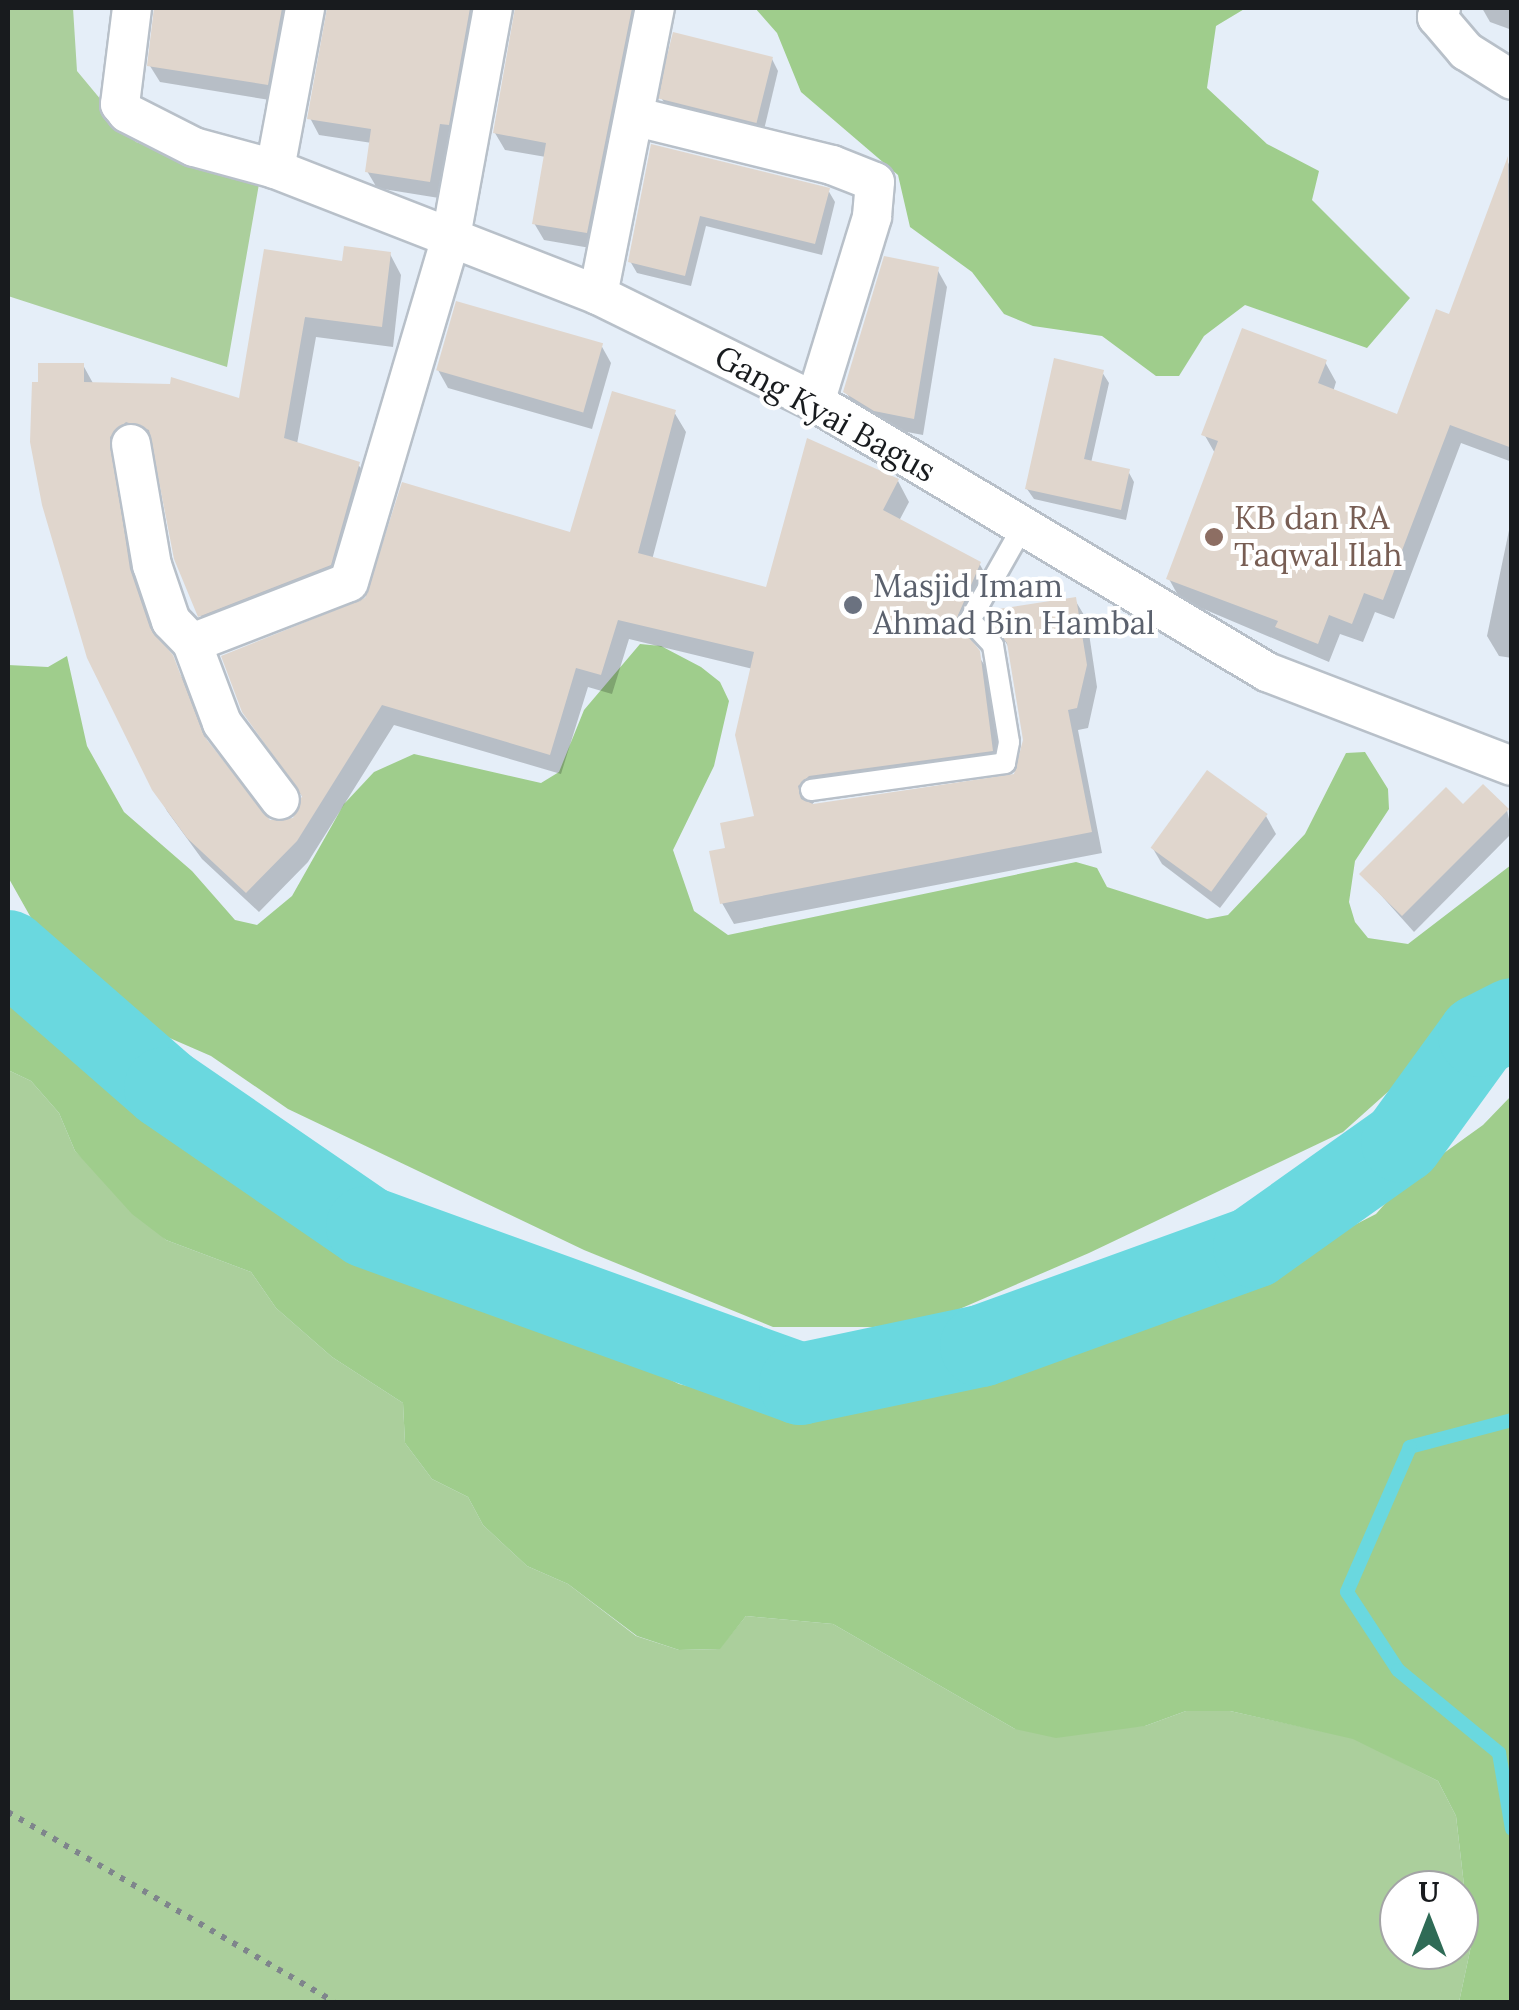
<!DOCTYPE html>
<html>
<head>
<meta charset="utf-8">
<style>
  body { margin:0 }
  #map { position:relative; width:1519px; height:2010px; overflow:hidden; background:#e5eef8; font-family:Lora,serif }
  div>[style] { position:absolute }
  .green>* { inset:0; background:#abcf9c }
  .forest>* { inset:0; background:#9fcd8c }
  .shadow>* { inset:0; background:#0003 }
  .stream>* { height:14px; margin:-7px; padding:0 7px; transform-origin:7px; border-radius:7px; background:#6ad8df }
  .river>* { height:82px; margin:-41px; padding:0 41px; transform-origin:41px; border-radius:41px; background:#6ad8df }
  .building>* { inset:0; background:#e0d6cd; transform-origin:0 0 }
  .path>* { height:6px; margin-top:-3px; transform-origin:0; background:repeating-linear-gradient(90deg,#7f858c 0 5px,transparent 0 13px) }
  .roads { filter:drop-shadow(2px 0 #b8c0c9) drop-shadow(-2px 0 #b8c0c9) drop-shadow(0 2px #b8c0c9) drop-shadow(0 -2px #b8c0c9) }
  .lane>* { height:20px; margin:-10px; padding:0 10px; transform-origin:10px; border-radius:10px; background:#fff }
  .street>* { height:38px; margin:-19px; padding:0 19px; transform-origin:19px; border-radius:19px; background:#fff }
  .dots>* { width:28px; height:28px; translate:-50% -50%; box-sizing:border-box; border:5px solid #fff; border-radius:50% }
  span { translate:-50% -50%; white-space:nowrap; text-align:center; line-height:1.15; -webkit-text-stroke:8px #fff; paint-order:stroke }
  .street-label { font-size:32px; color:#181b1e }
  .education-label { font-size:32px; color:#785e54 }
  .left { translate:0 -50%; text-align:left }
  .worship-label { font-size:32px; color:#5b616d }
  .frame { position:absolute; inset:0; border:10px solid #181b1e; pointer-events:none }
  .north { position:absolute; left:1379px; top:1870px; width:100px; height:100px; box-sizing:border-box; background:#fff; border:2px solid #a3a4a5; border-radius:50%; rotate:0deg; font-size:28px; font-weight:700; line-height:40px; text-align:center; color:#181b1e }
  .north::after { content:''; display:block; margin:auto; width:35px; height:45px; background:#2f6b56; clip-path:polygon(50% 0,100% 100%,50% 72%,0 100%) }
</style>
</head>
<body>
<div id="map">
  <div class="green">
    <div style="clip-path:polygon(8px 8px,73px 8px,77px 71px,136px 142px,259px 184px,227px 367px,8px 296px)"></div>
    <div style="clip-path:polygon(evenodd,8px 1070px,31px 1081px,59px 1113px,75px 1151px,166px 1240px,251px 1272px,276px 1308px,332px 1357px,403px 1403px,405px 1443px,432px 1479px,468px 1497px,483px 1525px,527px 1566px,568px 1584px,636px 1636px,679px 1650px,719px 1649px,746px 1616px,833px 1624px,1015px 1729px,1145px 1726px,1186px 1711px,1230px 1711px,1353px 1738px,1438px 1781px,1456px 1816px,1471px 1946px,1459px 2002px,8px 2002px,8px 1070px,1399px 1890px,1459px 1890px,1459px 1950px,1399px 1950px,1399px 1890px)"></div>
  </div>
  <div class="forest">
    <div style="clip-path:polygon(755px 8px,1246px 8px,1216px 26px,1207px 88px,1267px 144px,1319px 171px,1312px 200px,1410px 298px,1367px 348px,1245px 305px,1204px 336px,1179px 376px,1156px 376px,1102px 336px,1033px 326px,1004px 314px,972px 272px,910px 227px,898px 175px,801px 92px,777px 33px)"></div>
    <div style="clip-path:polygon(640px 644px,661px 646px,701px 667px,720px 682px,729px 701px,714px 766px,673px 850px,694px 911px,728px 935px,1076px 862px,1097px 868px,1107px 887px,1207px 919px,1228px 915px,1305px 834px,1346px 753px,1365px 752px,1388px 789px,1389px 809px,1355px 861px,1349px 902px,1355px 922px,1368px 938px,1408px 944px,1511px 865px,1511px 992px,1485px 1005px,1343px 1132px,1089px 1253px,941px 1317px,874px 1327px,773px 1327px,584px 1250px,288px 1109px,211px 1056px,149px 1029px,94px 983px,57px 964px,8px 877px,8px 665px,48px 667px,67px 656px,87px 746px,124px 812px,192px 871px,235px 920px,257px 925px,292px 896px,344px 804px,374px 772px,414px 754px,541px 783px,559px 772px,584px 710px)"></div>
    <div style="clip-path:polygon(8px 994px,48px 1010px,156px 1107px,305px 1224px,590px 1339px,679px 1384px,742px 1399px,948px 1376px,1107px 1336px,1257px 1275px,1376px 1214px,1405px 1181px,1483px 1125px,1511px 1096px,1511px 2002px,1459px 2002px,1471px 1946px,1456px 1816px,1438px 1781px,1353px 1739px,1230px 1711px,1186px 1711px,1145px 1726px,1056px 1738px,1015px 1729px,833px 1624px,746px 1616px,720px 1649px,679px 1650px,637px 1636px,568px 1584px,527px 1566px,483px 1525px,468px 1497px,432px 1479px,405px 1443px,403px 1403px,332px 1357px,276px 1308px,251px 1272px,166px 1240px,132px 1214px,75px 1151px,59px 1113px,31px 1081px,8px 1070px)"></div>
  </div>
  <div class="shadow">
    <div style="clip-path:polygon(159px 8px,302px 8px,276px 101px,160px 82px,150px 66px)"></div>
    <div style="clip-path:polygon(328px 8px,490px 8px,457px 141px,448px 139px,439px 198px,377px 188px,367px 171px,372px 143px,319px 135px,310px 118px)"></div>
    <div style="clip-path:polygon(644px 8px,596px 249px,544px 240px,534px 223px,546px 157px,505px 150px,495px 133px,516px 8px)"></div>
    <div style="clip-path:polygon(1482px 8px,1512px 8px,1512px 30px,1490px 22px)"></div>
    <div style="clip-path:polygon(772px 59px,778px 71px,763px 134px,669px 111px,662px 99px)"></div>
    <div style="clip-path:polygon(653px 147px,828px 190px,835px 202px,822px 255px,706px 226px,691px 286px,637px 273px,630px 261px)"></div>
    <div style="clip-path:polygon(1512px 154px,1512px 462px,1461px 443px,1394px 619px,1375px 612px,1363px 642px,1340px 634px,1329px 662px,1180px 599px,1169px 579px,1216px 455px,1204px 434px,1325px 362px,1336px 382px,1333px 392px,1398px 417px,1451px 317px)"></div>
    <div style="clip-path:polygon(390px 254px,401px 275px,393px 347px,316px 337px,297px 444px,358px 464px,370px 484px,341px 586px,212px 636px,200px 615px,155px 448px,139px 442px,120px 459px,140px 592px,156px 640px,183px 679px,210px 749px,271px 824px,294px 821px,304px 799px,244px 711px,572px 535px,674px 412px,686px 432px,652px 560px,768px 590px,898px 481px,909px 502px,899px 521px,979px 563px,991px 584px,968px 640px,991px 675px,1004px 771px,821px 796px,809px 807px,1016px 776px,1025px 741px,1010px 649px,990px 618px,1075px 600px,1087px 620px,1097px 687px,1088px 728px,1078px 730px,1102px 853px,734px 924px,722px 903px,728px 850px,757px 818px,753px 669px,629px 639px,612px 694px,588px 687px,561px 774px,394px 725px,308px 862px,259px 912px,202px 859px,167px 811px,89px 658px,83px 365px,94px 385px,241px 402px,345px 264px)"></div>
    <div style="clip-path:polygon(937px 269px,947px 287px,923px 435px,886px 428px,856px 410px,846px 392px)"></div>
    <div style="clip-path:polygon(601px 345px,611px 363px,592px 429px,448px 388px,438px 370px)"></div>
    <div style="clip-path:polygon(1102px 372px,1109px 383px,1091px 463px,1128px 471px,1134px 482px,1126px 520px,1034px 499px,1027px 489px)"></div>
    <div style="clip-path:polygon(1512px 516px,1512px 658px,1499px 656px,1487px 636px)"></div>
    <div style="clip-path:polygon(1463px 808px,1507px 810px,1512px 833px,1414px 932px,1362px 874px)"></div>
    <div style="clip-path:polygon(1266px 816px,1276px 834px,1220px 908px,1162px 864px,1152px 847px)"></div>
  </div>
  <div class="stream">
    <div style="left:1512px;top:1420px;width:106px;rotate:165.2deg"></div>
    <div style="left:1410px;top:1447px;width:158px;rotate:113.5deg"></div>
    <div style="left:1347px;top:1592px;width:93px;rotate:56.8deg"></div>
    <div style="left:1398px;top:1670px;width:131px;rotate:39.4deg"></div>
    <div style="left:1499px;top:1753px;width:77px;rotate:80.3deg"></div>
  </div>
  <div class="river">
    <div style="left:8px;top:951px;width:208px;rotate:41.1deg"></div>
    <div style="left:165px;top:1088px;width:245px;rotate:34.5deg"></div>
    <div style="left:367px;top:1227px;width:461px;rotate:19.9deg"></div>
    <div style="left:800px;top:1384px;width:185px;rotate:-11.9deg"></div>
    <div style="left:981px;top:1346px;width:290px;rotate:-19.9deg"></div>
    <div style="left:1254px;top:1247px;width:181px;rotate:-35.4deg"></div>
    <div style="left:1402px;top:1142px;width:131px;rotate:-54deg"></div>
    <div style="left:1479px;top:1036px;width:37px;rotate:-27deg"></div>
  </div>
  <div class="building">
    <div style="clip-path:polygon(154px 8px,282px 8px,268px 85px,147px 66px)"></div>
    <div style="clip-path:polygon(327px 8px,470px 8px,449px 125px,440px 124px,430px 182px,365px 172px,371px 129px,307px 119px)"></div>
    <div style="clip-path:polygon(515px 8px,632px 8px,587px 233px,532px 224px,546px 143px,493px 133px)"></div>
    <div style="left:673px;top:32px;width:103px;height:68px;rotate:14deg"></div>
    <div style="clip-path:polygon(651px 144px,830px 188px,815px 244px,700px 216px,685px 276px,628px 262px)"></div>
    <div style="clip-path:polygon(1508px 156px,1512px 448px,1450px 425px,1383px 600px,1364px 593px,1352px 624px,1329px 615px,1318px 644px,1275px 627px,1278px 621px,1166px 579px,1218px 441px,1201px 435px,1242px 328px,1327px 360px,1318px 383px,1397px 414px,1436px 309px,1449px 314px)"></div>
    <div style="clip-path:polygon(344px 246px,391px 252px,382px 327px,305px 317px,284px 438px,360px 462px,331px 565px,198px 617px,174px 559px,149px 430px,126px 422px,110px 437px,130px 569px,150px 628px,173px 655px,204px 736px,270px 820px,293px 818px,302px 796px,242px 712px,221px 656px,365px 598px,402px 482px,570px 532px,612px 391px,676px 410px,638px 553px,766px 587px,807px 438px,899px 479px,883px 510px,981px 562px,956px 620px,980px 651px,993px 751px,809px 776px,798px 786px,801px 799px,813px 804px,1014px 774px,1023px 740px,1007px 643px,987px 618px,992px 610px,1076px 597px,1087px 665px,1077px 708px,1068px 710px,1092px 832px,720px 904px,709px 851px,725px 848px,720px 823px,754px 816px,735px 735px,754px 652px,618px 620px,601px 675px,576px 668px,550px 755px,382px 705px,297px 841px,246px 893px,187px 838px,152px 790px,87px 658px,42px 505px,30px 442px,32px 382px,38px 382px,38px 363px,84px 363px,84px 382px,170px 384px,171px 377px,239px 398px,264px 249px,342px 261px)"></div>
    <div style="clip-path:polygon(884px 256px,939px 267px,914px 419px,874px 411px,843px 392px)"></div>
    <div style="left:456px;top:301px;width:153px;height:72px;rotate:16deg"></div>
    <div style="clip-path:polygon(1054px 358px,1104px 370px,1084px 459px,1130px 469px,1121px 510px,1025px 489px)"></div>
    <div style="left:1207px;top:770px;width:75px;height:96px;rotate:36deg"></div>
    <div style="clip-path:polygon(1483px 784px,1509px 809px,1402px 916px,1359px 874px,1446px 787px,1463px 804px)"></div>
  </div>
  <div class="path">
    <div style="left:8px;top:1812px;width:377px;rotate:30.2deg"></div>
  </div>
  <div class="roads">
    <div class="lane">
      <div style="left:811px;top:790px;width:196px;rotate:-7.9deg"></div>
      <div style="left:1005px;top:763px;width:21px;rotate:-79deg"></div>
      <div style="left:1009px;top:742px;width:98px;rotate:-99.4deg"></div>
      <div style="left:993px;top:645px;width:34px;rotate:-133deg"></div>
      <div style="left:970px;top:620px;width:106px;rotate:-60.5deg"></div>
    </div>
    <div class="street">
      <div style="left:132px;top:8px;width:97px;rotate:97.1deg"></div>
      <div style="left:120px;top:104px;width:11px;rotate:52deg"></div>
      <div style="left:127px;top:113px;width:75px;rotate:26.9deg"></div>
      <div style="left:194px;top:147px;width:84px;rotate:15.2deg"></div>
      <div style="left:275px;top:169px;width:347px;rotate:21.3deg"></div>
      <div style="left:598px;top:295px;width:242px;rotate:26.2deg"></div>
      <div style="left:815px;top:402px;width:527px;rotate:30.85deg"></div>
      <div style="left:1267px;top:672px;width:262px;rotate:21deg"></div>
      <div style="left:1441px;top:8px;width:10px;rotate:114deg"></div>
      <div style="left:1437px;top:17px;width:45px;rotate:49.5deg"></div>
      <div style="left:1466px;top:51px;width:54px;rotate:32.2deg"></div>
      <div style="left:637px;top:117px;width:201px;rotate:13.8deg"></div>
      <div style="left:832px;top:165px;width:46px;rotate:21.6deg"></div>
      <div style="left:875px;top:182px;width:35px;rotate:95deg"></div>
      <div style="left:872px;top:217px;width:194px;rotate:107.1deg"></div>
      <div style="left:275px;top:169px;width:164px;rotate:-79.4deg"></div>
      <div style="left:598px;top:295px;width:293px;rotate:-78.8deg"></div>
      <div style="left:131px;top:444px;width:123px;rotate:80.2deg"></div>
      <div style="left:152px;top:565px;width:59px;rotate:71.3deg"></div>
      <div style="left:171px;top:621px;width:30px;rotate:46deg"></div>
      <div style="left:192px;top:643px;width:168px;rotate:-21.2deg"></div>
      <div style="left:349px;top:582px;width:355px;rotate:-73.5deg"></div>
      <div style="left:450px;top:242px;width:238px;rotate:-79.6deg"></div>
      <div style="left:192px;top:643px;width:85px;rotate:69.4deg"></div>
      <div style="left:222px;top:723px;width:96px;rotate:53deg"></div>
    </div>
  </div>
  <div class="dots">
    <div style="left:1214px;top:537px;background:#8d6e63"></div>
    <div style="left:853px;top:605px;background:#6b7280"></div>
  </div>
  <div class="street-label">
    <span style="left:825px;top:414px;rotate:29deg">Gang Kyai Bagus</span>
  </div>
  <div class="education-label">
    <span class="left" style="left:1234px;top:537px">KB dan RA<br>Taqwal Ilah</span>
  </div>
  <div class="worship-label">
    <span class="left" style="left:873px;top:605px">Masjid Imam<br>Ahmad Bin Hambal</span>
  </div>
  <div class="frame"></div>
  <div class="north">U</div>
</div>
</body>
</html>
